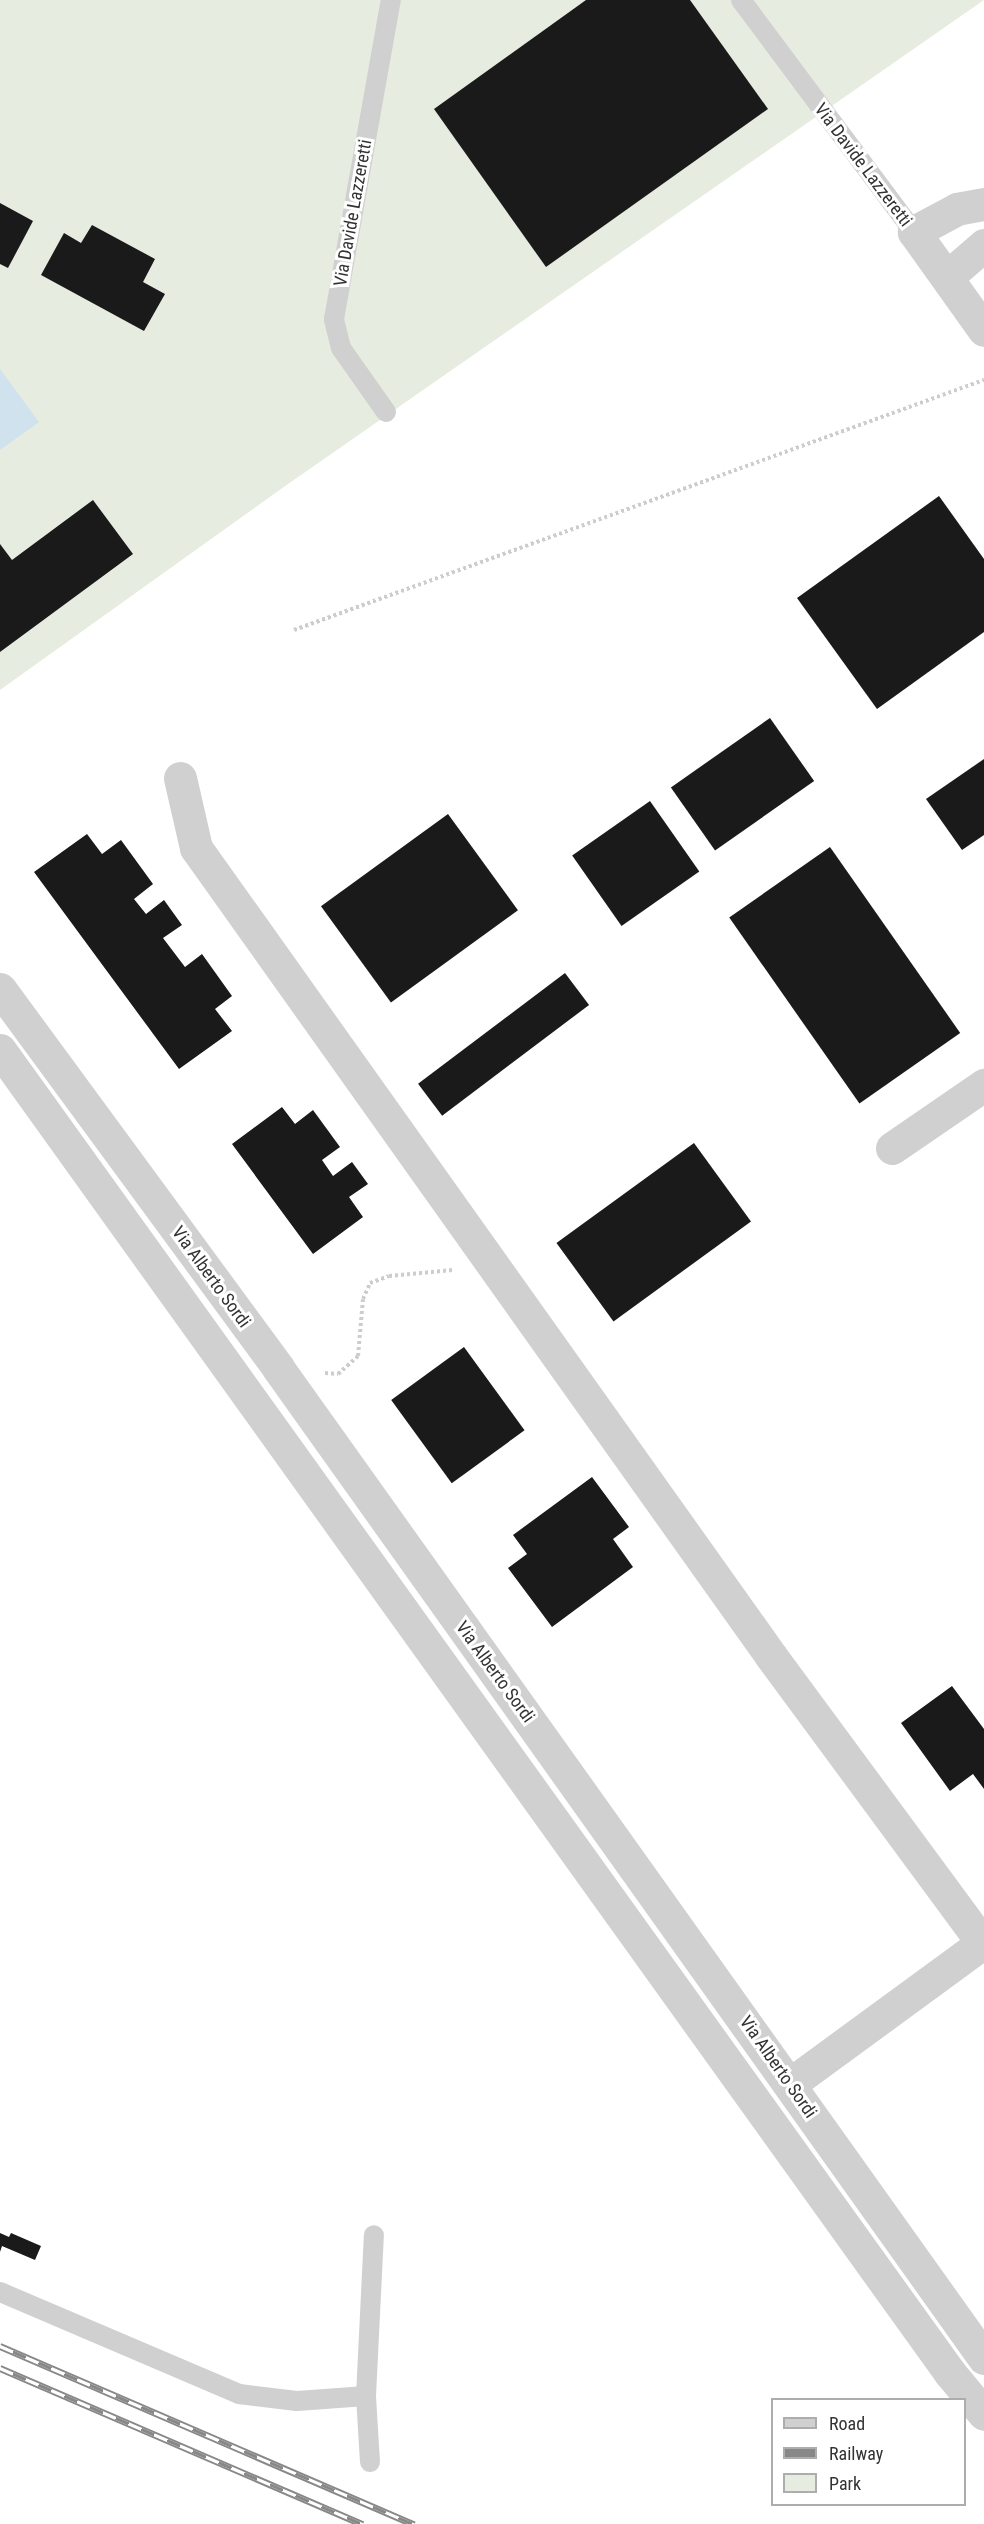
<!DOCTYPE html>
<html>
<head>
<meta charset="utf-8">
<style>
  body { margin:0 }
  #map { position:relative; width:984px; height:2524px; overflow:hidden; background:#fff; font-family:"Roboto Condensed",sans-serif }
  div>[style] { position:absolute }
  .green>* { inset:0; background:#e6ecdf }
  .water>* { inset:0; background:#cfe2ee }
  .building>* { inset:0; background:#1a1a1a; transform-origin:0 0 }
  .path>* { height:4px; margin-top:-2px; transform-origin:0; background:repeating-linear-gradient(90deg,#cdcdcd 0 3px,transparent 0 6px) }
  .lane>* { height:20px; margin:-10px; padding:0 10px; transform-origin:10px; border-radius:10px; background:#d0d0d0 }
  .street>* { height:33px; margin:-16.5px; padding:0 16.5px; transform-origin:16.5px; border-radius:16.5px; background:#d0d0d0 }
  .rail>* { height:7px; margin-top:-3.5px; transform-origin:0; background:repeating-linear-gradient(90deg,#fff 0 14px,#888 0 28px); box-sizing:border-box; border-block:2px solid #888 }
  span { translate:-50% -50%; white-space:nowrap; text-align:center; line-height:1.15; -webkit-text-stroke:6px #fff; paint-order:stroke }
  .street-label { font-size:18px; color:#333 }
  .legend { position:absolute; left:771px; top:2398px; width:195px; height:108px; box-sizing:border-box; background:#fff; border:2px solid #adadad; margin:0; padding:8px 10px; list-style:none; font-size:18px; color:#333 }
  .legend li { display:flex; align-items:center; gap:12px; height:30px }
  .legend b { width:30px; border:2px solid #adadad }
</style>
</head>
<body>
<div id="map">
  <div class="green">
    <div style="clip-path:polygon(0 0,984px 0,288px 484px,0 690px)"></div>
  </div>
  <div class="water">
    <div style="clip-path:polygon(0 369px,39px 422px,0 450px)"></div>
  </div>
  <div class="building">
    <div style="clip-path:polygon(586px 0,690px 0,768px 109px,546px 267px,434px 109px)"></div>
    <div style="clip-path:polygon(0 203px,33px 221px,8px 268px,0 264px)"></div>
    <div style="clip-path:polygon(92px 225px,155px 259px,143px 282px,165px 294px,144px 331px,41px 275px,64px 233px,81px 243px)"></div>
    <div style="clip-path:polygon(939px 496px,984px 559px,984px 632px,877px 709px,797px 598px)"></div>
    <div style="clip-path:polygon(93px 500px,133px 554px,0 652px,0 544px,12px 560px)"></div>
    <div style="left:770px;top:718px;width:77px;height:121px;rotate:55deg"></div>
    <div style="clip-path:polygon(984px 759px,984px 835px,962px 850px,926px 799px)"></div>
    <div style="left:650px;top:801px;width:86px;height:95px;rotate:55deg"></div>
    <div style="left:448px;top:814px;width:119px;height:157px;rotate:54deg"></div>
    <div style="clip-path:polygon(87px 834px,102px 854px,121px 840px,153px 884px,134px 899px,146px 914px,164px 900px,182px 925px,163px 938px,185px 967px,202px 954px,232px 996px,215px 1009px,232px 1031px,179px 1069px,34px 872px)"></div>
    <div style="left:830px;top:847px;width:227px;height:123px;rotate:55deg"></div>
    <div style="left:565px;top:973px;width:40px;height:184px;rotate:53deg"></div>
    <div style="clip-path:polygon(282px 1107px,295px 1124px,313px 1110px,340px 1147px,322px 1160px,333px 1176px,352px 1162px,368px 1184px,349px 1197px,363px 1217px,313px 1254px,232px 1144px)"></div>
    <div style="left:694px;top:1143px;width:97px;height:170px;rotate:54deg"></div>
    <div style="left:464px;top:1347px;width:103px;height:90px;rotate:54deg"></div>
    <div style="clip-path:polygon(592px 1477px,629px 1527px,613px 1539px,633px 1567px,552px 1627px,508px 1568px,527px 1554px,513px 1535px)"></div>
    <div style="clip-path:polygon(952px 1686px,984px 1729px,984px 1789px,973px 1774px,950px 1791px,901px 1723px)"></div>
    <div style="clip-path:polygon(0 2233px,9px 2237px,11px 2233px,41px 2246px,35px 2260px,2px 2246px,0 2252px)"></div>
  </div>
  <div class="path">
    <div style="left:294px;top:630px;width:734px;rotate:-19.92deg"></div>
    <div style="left:325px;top:1373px;width:13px;rotate:4deg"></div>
    <div style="left:338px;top:1374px;width:27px;rotate:-42deg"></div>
    <div style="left:358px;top:1356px;width:57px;rotate:-85deg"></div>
    <div style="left:363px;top:1299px;width:17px;rotate:-66deg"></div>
    <div style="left:370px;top:1283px;width:20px;rotate:-20deg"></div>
    <div style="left:389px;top:1276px;width:64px;rotate:-5.4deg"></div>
  </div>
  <div class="lane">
    <div style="left:741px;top:0;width:289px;rotate:53.3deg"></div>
    <div style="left:386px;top:412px;width:78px;rotate:-125.1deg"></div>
    <div style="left:341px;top:348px;width:30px;rotate:-104deg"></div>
    <div style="left:334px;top:319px;width:324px;rotate:-79.9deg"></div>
    <div style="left:0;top:2292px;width:260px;rotate:23.1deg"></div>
    <div style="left:239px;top:2394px;width:58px;rotate:6.9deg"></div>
    <div style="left:297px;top:2401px;width:69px;rotate:-4.1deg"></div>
    <div style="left:370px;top:2462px;width:66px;rotate:-93.5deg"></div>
    <div style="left:366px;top:2396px;width:161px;rotate:-87.2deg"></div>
  </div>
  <div class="street">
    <div style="left:984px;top:204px;width:27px;rotate:170deg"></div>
    <div style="left:957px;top:209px;width:49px;rotate:151.9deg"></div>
    <div style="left:914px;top:232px;width:120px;rotate:54.5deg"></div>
    <div style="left:947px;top:277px;width:49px;rotate:-40.9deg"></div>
    <div style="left:180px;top:778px;width:72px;rotate:77.1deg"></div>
    <div style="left:196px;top:848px;width:992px;rotate:54.56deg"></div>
    <div style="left:771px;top:1656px;width:359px;rotate:53.6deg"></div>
    <div style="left:0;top:989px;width:470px;rotate:53.7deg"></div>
    <div style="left:278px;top:1368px;width:1216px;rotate:54.51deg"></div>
    <div style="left:0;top:1050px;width:1629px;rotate:54.32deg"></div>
    <div style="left:950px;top:2373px;width:53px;rotate:50.3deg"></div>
    <div style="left:892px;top:1148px;width:112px;rotate:-34.4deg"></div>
    <div style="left:790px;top:2084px;width:239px;rotate:-36.2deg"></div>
  </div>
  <div class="rail">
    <div style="left:0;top:2346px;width:451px;rotate:23.3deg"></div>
    <div style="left:0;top:2368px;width:395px;rotate:23.3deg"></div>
  </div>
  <div class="street-label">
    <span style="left:863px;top:165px;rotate:53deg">Via Davide Lazzeretti</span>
    <span style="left:353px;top:213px;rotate:-80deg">Via Davide Lazzeretti</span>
    <span style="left:211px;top:1277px;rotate:54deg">Via Alberto Sordi</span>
    <span style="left:495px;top:1672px;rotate:54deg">Via Alberto Sordi</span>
    <span style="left:778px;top:2067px;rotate:55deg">Via Alberto Sordi</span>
  </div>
  <ul class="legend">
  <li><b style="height:8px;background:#d0d0d0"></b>Road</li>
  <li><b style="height:8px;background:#888"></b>Railway</li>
  <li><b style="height:16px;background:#e6ecdf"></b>Park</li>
  </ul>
</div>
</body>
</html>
